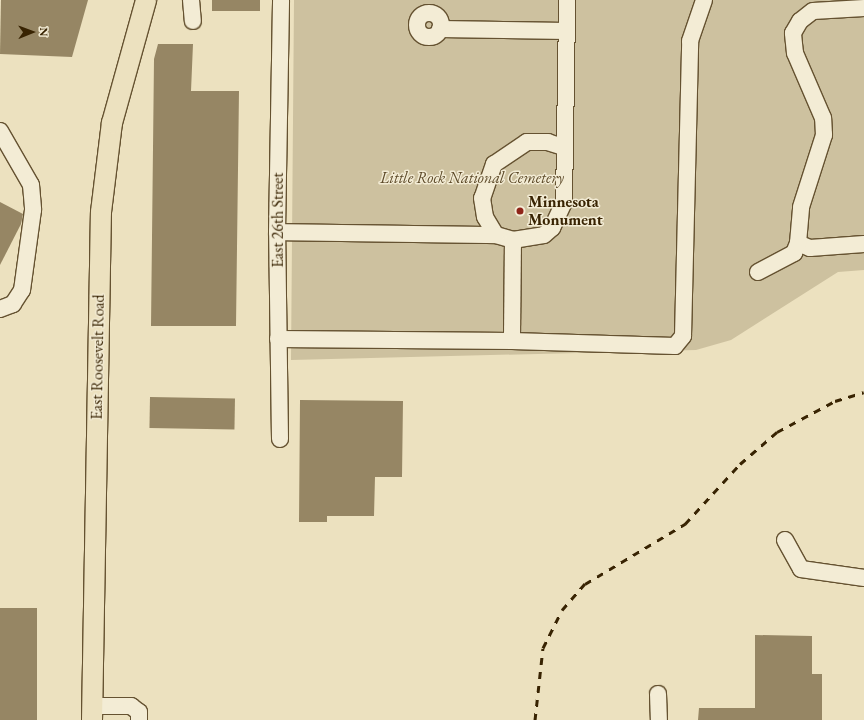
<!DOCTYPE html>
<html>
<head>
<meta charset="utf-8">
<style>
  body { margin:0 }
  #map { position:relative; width:864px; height:720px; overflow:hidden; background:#ece1bf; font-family:"EB Garamond",serif }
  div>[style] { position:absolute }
  .green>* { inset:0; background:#cdc19f }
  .building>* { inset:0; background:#968664; transform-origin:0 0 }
  .roads { filter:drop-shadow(1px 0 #655231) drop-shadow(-1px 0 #655231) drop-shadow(0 1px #655231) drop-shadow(0 -1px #655231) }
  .minor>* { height:16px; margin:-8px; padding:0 8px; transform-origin:8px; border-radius:8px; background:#f3ecd5 }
  .minor>.ring { margin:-8px; padding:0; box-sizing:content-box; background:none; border:16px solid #f3ecd5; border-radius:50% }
  .major>* { height:20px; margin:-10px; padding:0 10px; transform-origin:10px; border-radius:10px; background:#ece1bf }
  .rail>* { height:3px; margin-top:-1.5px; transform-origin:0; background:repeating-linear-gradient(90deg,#382302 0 7px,transparent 0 14px) }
  .dots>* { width:11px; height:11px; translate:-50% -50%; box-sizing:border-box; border:2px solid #f3ecd5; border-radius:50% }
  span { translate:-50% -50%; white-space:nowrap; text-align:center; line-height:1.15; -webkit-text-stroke:3px #f3ecd5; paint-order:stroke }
  .park-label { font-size:16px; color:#5d4a29; font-style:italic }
  .poi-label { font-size:16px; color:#382302; font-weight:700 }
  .left { translate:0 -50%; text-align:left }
  .street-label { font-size:16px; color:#382302 }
  .north { position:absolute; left:12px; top:12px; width:40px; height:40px; -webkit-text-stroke:3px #f3ecd5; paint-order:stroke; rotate:89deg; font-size:11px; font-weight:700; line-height:16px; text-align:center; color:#382302 }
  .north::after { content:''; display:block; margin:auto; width:14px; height:18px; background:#382302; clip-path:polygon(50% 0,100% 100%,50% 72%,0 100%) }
</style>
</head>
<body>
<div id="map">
  <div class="green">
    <div style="clip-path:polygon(294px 0,864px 0,864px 270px,838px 272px,731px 340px,696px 350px,291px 360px)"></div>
  </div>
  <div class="building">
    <div style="clip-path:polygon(1px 0,88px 0,72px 57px,0 54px)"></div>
    <div style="left:212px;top:0;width:48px;height:11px"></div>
    <div style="clip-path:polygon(158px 44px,193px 44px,191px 91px,239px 91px,236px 326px,151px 326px,154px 59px)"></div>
    <div style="clip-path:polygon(0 202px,23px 214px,21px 224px,0 265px)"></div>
    <div style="left:150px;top:397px;width:85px;height:31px;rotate:1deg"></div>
    <div style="clip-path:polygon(300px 400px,403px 401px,402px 477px,375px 477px,374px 516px,327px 516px,327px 522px,299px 522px)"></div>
    <div style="left:0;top:608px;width:37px;height:112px"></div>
    <div style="clip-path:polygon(755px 635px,812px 636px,812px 674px,822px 674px,822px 720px,698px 720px,699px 708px,755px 708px)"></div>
  </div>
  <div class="roads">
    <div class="minor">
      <div style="left:191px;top:0;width:21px;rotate:85deg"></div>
      <div class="ring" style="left:417px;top:13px;width:8px;height:8px"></div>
      <div style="left:440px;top:29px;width:127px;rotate:0.9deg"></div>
      <div style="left:0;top:131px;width:62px;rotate:60.1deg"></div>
      <div style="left:31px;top:185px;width:25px;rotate:85deg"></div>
      <div style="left:33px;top:210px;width:81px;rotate:97.8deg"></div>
      <div style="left:22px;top:290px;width:17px;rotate:123deg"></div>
      <div style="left:13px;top:304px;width:14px;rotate:159deg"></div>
      <div style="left:563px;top:147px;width:16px;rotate:-162deg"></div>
      <div style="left:548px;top:142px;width:21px;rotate:180deg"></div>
      <div style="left:527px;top:142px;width:40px;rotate:146deg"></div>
      <div style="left:494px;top:164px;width:36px;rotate:109deg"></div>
      <div style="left:482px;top:198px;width:19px;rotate:81deg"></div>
      <div style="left:485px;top:217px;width:21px;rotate:59deg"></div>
      <div style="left:496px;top:235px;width:18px;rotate:16deg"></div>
      <div style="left:513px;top:240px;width:31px;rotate:-9deg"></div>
      <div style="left:544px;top:235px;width:11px;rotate:-41deg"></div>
      <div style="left:552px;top:228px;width:29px;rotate:-65deg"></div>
      <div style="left:564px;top:202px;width:202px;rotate:-89.1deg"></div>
      <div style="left:277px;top:232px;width:219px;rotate:0.8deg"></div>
      <div style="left:513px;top:240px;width:101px;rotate:90.6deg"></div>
      <div style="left:512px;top:341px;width:163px;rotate:1.8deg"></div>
      <div style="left:675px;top:346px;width:13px;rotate:-51deg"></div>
      <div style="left:683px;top:336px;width:295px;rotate:-88.6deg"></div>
      <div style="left:690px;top:41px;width:43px;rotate:-71.1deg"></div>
      <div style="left:798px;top:243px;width:13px;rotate:23deg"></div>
      <div style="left:810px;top:248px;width:54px;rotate:-4.2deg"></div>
      <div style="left:758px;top:272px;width:41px;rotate:-27.8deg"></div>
      <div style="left:794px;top:253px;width:11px;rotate:-68deg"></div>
      <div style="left:798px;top:243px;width:36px;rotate:-85deg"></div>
      <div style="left:801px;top:207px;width:76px;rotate:-72.3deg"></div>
      <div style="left:824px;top:135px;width:17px;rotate:-93deg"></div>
      <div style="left:823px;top:118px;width:71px;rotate:-113.3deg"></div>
      <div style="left:795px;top:53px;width:20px;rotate:-96deg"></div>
      <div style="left:793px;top:33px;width:14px;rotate:-60deg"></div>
      <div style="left:800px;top:21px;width:16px;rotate:-38deg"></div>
      <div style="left:813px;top:11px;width:51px;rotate:-3.4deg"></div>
      <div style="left:278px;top:339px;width:234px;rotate:0.5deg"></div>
      <div style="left:280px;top:439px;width:207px;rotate:-90.8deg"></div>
      <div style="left:277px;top:232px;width:232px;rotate:-89deg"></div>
      <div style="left:785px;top:540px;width:33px;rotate:61deg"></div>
      <div style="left:801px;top:569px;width:64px;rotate:8.1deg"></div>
      <div style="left:658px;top:694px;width:26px;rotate:88deg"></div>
      <div style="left:93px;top:706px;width:38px"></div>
      <div style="left:131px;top:706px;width:10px;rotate:37deg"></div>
      <div style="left:139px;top:712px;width:8px;rotate:90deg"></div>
    </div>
    <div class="major">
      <div style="left:92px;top:720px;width:508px;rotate:-88.99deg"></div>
      <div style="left:101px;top:212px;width:90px;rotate:-83deg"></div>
      <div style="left:112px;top:123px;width:128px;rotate:-74.5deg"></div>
    </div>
  </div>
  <div class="rail">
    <div style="left:535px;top:720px;width:72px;rotate:-83.7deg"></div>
    <div style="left:543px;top:648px;width:42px;rotate:-63.4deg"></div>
    <div style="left:562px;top:610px;width:35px;rotate:-49deg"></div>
    <div style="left:585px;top:584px;width:117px;rotate:-31deg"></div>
    <div style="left:685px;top:524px;width:81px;rotate:-47.5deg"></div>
    <div style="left:740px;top:464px;width:49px;rotate:-40.9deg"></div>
    <div style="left:777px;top:432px;width:66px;rotate:-28.1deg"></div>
    <div style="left:835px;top:401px;width:30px;rotate:-17deg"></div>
  </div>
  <div class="dots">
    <div style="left:520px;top:211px;background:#8f2418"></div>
  </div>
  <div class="park-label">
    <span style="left:472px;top:178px">Little Rock National Cemetery</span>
  </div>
  <div class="poi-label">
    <span class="left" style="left:528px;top:211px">Minnesota<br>Monument</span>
  </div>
  <div class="street-label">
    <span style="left:278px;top:220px;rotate:-90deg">East 26th Street</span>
    <span style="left:98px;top:357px;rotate:-89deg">East Roosevelt Road</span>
  </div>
  <div class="north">N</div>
</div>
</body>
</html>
